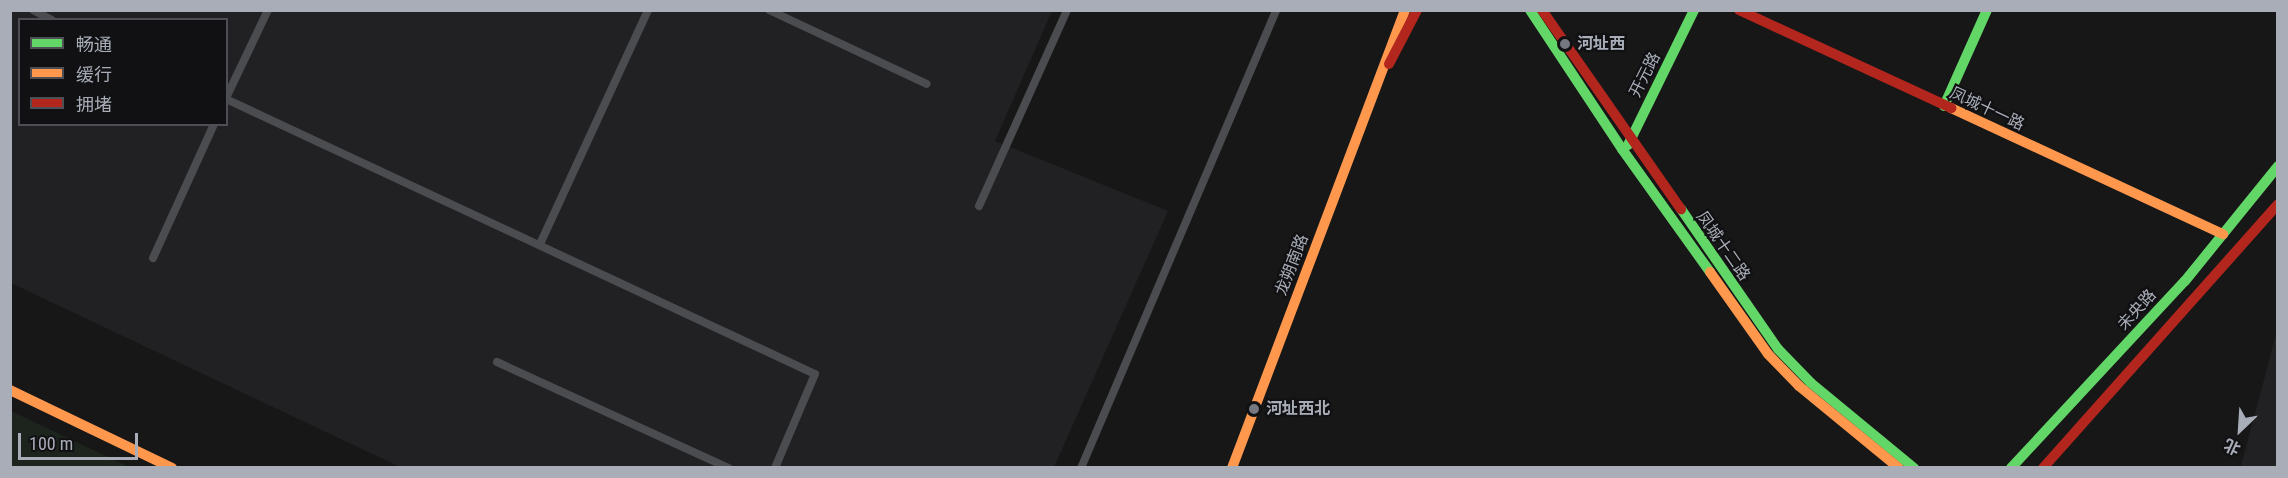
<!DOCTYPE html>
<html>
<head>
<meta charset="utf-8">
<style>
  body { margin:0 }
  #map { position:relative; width:2288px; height:478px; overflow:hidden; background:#171717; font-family:"Roboto Condensed","Noto Sans SC",sans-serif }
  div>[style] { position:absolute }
  .built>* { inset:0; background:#212123 }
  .green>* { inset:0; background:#1d241e }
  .street>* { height:8px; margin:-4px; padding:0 4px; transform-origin:4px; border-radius:4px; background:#4b4c50 }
  .fast>* { height:10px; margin:-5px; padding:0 5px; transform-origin:5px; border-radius:5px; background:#63d668 }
  .slow>* { height:10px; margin:-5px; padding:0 5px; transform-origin:5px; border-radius:5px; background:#ff974d }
  .jam>* { height:10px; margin:-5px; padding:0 5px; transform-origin:5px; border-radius:5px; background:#b3261e }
  .dots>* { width:16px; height:16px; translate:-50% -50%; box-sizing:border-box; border:3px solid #111113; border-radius:50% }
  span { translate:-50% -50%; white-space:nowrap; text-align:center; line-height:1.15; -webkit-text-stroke:4.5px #111113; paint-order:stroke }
  .poi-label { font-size:16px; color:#a8adb8; font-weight:700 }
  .left { translate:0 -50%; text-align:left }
  .street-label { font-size:16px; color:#a8adb8 }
  .frame { position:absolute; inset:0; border:12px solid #a8adb8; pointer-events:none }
  .legend { position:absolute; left:18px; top:18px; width:210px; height:108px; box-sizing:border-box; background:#111113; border:2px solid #4d4f55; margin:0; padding:8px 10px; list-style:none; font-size:18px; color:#a8adb8 }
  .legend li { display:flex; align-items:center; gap:12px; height:30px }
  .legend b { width:30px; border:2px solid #4d4f55 }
  .north { position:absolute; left:2210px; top:400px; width:60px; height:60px; -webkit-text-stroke:4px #111113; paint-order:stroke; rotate:205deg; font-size:16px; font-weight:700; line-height:24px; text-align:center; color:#a8adb8 }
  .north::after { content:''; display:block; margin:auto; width:21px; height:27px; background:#a8adb8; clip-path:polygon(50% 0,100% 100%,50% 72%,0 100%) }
  .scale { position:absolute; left:18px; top:433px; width:120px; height:27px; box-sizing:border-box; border:3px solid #a8adb8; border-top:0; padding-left:8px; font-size:18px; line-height:21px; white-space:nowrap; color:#a8adb8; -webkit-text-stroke:4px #111113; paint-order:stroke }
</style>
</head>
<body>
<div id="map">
  <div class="built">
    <div style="clip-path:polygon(evenodd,10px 11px,1052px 11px,995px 141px,1168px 211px,1054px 467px,400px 467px,11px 283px,10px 11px,20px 20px,226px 20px,226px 124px,20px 124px,20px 20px)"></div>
    <div style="clip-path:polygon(2277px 331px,2277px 467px,2247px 467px,2241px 466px)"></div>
  </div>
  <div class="green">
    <div style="clip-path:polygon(10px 411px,11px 411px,129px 467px,11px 467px)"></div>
  </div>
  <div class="street">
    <div style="left:33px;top:10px;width:21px;rotate:28deg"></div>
    <div style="left:769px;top:10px;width:174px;rotate:25.1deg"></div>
    <div style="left:226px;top:98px;width:98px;rotate:-64.5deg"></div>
    <div style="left:226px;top:99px;width:650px;rotate:25.03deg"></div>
    <div style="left:815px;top:374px;width:102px;rotate:113.1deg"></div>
    <div style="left:979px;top:206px;width:215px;rotate:-65.8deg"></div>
    <div style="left:540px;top:244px;width:258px;rotate:-65.2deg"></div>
    <div style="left:153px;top:258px;width:147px;rotate:-65.5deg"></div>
    <div style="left:497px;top:362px;width:255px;rotate:24.6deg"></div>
    <div style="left:1081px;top:468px;width:498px;rotate:-66.9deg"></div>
  </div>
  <div class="fast">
    <div style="left:1530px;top:10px;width:167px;rotate:56.5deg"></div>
    <div style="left:1622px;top:149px;width:151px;rotate:54.4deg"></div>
    <div style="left:1944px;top:106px;width:105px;rotate:-65.9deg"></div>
    <div style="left:1628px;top:145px;width:150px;rotate:-63.9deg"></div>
    <div style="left:1681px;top:209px;width:170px;rotate:55.3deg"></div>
    <div style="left:1778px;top:349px;width:47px;rotate:45.9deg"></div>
    <div style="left:1811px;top:383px;width:134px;rotate:39.5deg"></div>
    <div style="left:2011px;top:468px;width:255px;rotate:-47.1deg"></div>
    <div style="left:2185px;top:281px;width:148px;rotate:-51deg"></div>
  </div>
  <div class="slow">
    <div style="left:1951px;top:108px;width:300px;rotate:24.9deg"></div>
    <div style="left:1710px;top:272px;width:100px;rotate:54.7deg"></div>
    <div style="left:1768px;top:354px;width:45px;rotate:45.9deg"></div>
    <div style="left:1799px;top:386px;width:129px;rotate:39.4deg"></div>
    <div style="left:10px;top:390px;width:180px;rotate:25.7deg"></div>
    <div style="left:1232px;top:468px;width:490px;rotate:-69.3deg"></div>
  </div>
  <div class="jam">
    <div style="left:1542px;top:10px;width:243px;rotate:55.1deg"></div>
    <div style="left:1739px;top:10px;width:234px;rotate:24.8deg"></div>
    <div style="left:1389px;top:64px;width:61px;rotate:-62.6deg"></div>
    <div style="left:2043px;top:468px;width:353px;rotate:-48.3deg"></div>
  </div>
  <div class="dots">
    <div style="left:1565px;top:44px;background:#757880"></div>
    <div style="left:1254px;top:409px;background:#757880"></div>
  </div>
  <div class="poi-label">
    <span class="left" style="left:1577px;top:44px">河址西</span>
    <span class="left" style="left:1266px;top:409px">河址西北</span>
  </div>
  <div class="street-label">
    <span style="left:1645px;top:75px;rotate:-63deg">开元路</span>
    <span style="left:1987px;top:109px;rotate:25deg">凤城十一路</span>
    <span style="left:1723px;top:246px;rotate:55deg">凤城十二路</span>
    <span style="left:1292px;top:265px;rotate:-69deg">龙朔南路</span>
    <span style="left:2137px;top:310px;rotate:-48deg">未央路</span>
  </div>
  <div class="frame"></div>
  <ul class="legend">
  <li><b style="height:8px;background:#63d668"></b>畅通</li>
  <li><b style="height:8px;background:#ff974d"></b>缓行</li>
  <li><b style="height:8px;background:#b3261e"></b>拥堵</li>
  </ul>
  <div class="north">北</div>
  <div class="scale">100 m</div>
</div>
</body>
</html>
